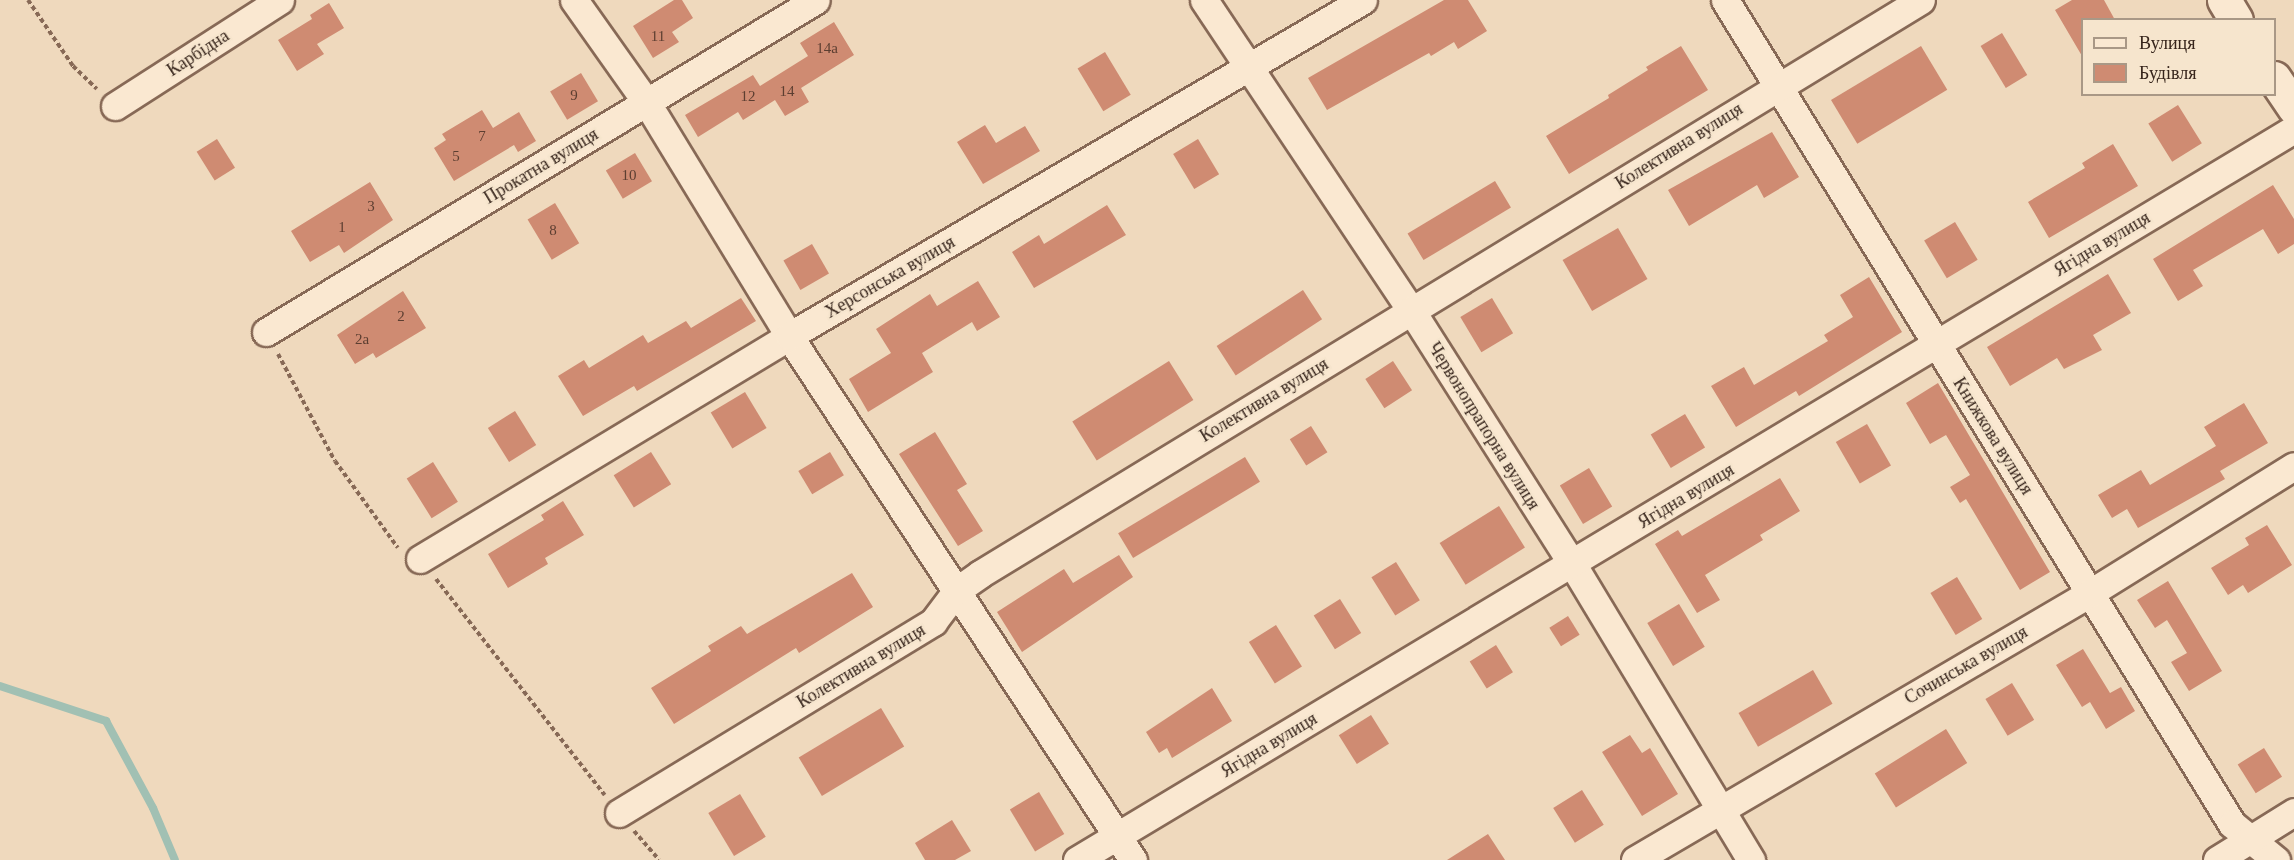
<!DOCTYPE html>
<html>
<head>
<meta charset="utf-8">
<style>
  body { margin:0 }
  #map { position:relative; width:2294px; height:860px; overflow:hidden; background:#efd9bd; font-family:"Times New Roman",serif }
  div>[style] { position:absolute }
  .stream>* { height:8px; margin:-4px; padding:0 4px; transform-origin:4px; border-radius:4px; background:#a1c0b3 }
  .building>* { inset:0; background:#cf8b72; transform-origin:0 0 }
  .path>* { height:4px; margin-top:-2px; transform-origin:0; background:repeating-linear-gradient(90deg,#876956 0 4.5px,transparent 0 7.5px) }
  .roads { filter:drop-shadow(2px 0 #876956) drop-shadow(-2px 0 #876956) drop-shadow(0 2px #876956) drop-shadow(0 -2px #876956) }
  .minor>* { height:27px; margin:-13.5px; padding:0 13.5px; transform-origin:13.5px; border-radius:13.5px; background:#fae8d1 }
  .tertiary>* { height:33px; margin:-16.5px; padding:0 16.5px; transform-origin:16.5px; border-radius:16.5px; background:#fae8d1 }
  span { translate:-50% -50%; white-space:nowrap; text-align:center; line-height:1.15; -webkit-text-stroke:4.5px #f6e5cd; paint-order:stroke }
  .number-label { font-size:15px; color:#5c3e31 }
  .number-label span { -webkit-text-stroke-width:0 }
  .street-label { font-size:18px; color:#36241b }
  .legend { position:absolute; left:2081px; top:18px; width:195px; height:78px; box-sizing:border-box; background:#f6e5cd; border:2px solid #a99886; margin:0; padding:8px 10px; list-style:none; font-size:18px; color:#36241b }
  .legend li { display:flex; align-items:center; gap:12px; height:30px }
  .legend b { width:30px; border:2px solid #a99886 }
</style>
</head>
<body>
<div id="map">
  <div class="stream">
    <div style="left:0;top:686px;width:112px;rotate:18.3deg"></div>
    <div style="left:106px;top:721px;width:99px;rotate:61.6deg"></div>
    <div style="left:153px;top:808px;width:56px;rotate:67.1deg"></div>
  </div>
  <div class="building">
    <div style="clip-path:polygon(674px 0,682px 0,693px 18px,672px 32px,679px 42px,653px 58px,633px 26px)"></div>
    <div style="clip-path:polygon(1444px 0,1468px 0,1487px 31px,1458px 49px,1454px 42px,1431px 56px,1429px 53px,1327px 110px,1308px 78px)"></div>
    <div style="clip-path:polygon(2072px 0,2104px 0,2115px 20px,2082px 20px,2082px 56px,2055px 10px)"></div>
    <div style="clip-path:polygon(329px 3px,344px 28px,317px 44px,324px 54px,297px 71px,278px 40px,312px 19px,310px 15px)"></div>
    <div style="clip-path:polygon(834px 22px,854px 55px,801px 88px,809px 102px,785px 116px,775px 100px,743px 120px,738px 112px,698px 137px,685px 115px,753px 75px,760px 86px,808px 56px,800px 43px)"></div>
    <div style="left:2002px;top:33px;width:49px;height:25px;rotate:59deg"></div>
    <div style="clip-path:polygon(1681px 46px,1708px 90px,1569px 174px,1546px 136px,1609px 98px,1608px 95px,1648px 70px,1646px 67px)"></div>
    <div style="left:1921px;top:46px;width:51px;height:105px;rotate:59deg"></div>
    <div style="left:1105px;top:52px;width:50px;height:32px;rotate:59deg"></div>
    <div style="left:581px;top:73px;width:33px;height:36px;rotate:59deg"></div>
    <div style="left:2178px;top:105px;width:45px;height:35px;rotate:58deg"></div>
    <div style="clip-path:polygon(482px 110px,493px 128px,519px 112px,536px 141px,518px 152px,514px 145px,454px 181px,434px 148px,446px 140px,442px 134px)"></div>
    <div style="clip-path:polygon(985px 125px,996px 143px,1025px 126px,1040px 151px,983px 184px,957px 142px)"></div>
    <div style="clip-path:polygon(1772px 132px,1799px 177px,1764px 198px,1757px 185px,1689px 226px,1668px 190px)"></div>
    <div style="left:217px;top:139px;width:34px;height:24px;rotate:58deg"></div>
    <div style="left:1198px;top:139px;width:41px;height:29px;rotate:59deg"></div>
    <div style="clip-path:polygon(2113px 144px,2138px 186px,2049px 238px,2028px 202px,2085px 168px,2082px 163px)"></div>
    <div style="left:635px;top:153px;width:33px;height:34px;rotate:59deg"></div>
    <div style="left:1495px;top:181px;width:31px;height:102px;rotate:59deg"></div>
    <div style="clip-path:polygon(370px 182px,393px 220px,344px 253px,339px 245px,310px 262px,291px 231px)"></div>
    <div style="clip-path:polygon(2273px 185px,2294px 219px,2294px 244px,2278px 254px,2263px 229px,2193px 270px,2203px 286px,2178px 301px,2153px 259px)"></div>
    <div style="left:555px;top:203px;width:47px;height:32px;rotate:59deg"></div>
    <div style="clip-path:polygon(1107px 205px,1126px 235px,1034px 288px,1012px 252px,1039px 235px,1044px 244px)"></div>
    <div style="left:1955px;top:222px;width:44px;height:36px;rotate:59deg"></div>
    <div style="left:1618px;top:228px;width:59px;height:64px;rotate:60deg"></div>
    <div style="left:812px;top:244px;width:34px;height:33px;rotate:60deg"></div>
    <div style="clip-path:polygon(2108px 274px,2131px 313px,2093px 335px,2102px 350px,2064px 369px,2057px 358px,2010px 386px,1987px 347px)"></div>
    <div style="clip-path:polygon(1869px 277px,1902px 332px,1799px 396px,1796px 391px,1736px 427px,1711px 386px,1744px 367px,1754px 385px,1828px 341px,1824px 335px,1853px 317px,1840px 295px)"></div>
    <div style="clip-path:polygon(978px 281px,1000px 317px,977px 331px,972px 322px,922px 353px,933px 372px,868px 412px,849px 379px,891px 353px,876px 329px,930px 294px,937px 306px)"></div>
    <div style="left:1303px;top:290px;width:35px;height:103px;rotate:57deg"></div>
    <div style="clip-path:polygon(403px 291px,426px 328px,376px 358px,373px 353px,355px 364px,337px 335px)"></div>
    <div style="clip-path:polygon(741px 298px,756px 321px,637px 391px,634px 386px,583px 416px,558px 376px,584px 360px,589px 368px,643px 335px,648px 343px,686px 321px,691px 328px)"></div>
    <div style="left:1492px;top:298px;width:41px;height:37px;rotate:59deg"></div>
    <div style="left:1169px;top:361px;width:46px;height:114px;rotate:58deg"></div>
    <div style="left:1393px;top:361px;width:35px;height:33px;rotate:57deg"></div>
    <div style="clip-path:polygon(1938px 383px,2050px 572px,2020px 590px,1966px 499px,1960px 503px,1950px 487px,1970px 475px,1946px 435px,1930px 444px,1906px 403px)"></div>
    <div style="left:745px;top:392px;width:42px;height:40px;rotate:59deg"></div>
    <div style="clip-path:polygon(2244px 403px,2268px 443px,2220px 471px,2225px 479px,2138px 528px,2127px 509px,2112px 518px,2098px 495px,2141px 470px,2150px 485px,2216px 446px,2204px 427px)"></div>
    <div style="left:515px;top:411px;width:40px;height:32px;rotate:58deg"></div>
    <div style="left:1685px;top:414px;width:39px;height:40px;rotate:59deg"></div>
    <div style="left:1867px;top:424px;width:48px;height:36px;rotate:60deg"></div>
    <div style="left:1311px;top:426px;width:31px;height:25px;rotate:58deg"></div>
    <div style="clip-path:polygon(935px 432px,967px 484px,957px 490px,983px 531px,958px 546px,899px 454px)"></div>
    <div style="left:651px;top:452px;width:38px;height:44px;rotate:58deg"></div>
    <div style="left:830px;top:452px;width:27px;height:37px;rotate:59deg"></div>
    <div style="left:1245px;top:457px;width:29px;height:148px;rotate:59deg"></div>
    <div style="left:433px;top:462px;width:47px;height:31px;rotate:58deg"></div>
    <div style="left:1589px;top:468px;width:45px;height:34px;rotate:59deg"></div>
    <div style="clip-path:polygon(1780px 478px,1800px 511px,1760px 535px,1763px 540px,1705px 575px,1720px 600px,1697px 613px,1655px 544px,1678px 530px,1682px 536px)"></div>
    <div style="clip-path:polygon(563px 501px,584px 535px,545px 558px,548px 564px,508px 588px,488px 554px,544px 520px,541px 515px)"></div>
    <div style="left:1499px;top:506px;width:49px;height:70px;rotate:58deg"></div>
    <div style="clip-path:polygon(2267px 525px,2292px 565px,2248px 593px,2243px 585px,2228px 595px,2211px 568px,2249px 545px,2245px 538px)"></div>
    <div style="clip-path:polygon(1119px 555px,1133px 577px,1022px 652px,997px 612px,1064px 569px,1073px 583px)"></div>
    <div style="left:1396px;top:562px;width:45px;height:29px;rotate:58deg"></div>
    <div style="clip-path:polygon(852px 573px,873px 607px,799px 653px,796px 648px,674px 724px,651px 688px,711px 651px,708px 646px,741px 626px,747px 634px)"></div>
    <div style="left:1957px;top:577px;width:49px;height:31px;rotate:59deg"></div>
    <div style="clip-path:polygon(2168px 581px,2222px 671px,2189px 691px,2171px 662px,2187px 653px,2167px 620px,2155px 628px,2137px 600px)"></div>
    <div style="left:1340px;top:599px;width:40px;height:31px;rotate:58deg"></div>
    <div style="left:1679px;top:604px;width:50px;height:37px;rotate:59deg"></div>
    <div style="left:1568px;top:616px;width:22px;height:22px;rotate:58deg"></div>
    <div style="left:1276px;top:625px;width:49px;height:32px;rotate:58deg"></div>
    <div style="left:1496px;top:645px;width:32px;height:31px;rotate:58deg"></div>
    <div style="clip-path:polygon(2083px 649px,2110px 693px,2121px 687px,2135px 711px,2106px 729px,2090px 702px,2082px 707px,2056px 665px)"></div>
    <div style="left:1813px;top:670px;width:39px;height:86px;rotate:60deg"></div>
    <div style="left:2012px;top:683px;width:43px;height:31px;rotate:59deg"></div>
    <div style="clip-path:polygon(1212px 688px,1232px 721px,1172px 758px,1167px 748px,1159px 753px,1146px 732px)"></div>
    <div style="left:881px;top:708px;width:45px;height:96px;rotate:59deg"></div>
    <div style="left:1371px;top:715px;width:34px;height:38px;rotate:58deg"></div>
    <div style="left:1946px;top:729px;width:40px;height:84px;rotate:58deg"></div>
    <div style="clip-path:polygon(1630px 735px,1642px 753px,1650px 748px,1678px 794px,1642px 816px,1602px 752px)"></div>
    <div style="left:2264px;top:748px;width:34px;height:31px;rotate:58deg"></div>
    <div style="left:1582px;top:790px;width:41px;height:34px;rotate:58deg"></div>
    <div style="left:1039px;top:792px;width:49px;height:34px;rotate:59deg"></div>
    <div style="left:740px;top:794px;width:50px;height:37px;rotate:59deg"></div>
    <div style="clip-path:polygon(952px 820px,971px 851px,955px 860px,925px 860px,915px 843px)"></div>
    <div style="clip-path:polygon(1488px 834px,1505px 860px,1447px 860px)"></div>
  </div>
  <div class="path">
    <div style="left:28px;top:0;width:80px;rotate:55.7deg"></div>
    <div style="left:73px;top:66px;width:33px;rotate:44deg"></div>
    <div style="left:278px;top:354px;width:121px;rotate:62deg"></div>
    <div style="left:335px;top:461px;width:107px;rotate:54.1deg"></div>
    <div style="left:436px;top:579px;width:274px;rotate:52deg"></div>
    <div style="left:634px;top:831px;width:38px;rotate:49deg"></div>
  </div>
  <div class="roads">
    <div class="minor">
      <div style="left:574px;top:0;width:126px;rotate:54.7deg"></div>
      <div style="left:647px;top:103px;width:273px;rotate:58.6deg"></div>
      <div style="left:789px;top:336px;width:627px;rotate:56.72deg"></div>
      <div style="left:1204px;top:0;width:373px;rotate:56.3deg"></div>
      <div style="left:1411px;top:310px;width:302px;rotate:57.6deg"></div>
      <div style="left:1573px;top:565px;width:345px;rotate:58.9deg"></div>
      <div style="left:1725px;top:0;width:967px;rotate:58.4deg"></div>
      <div style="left:2232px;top:824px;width:57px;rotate:39.3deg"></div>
      <div style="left:115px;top:106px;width:196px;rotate:-32.7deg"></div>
      <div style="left:266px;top:332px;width:642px;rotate:-31.12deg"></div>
      <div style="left:420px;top:559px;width:431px;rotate:-31.1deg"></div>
      <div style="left:789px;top:336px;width:665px;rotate:-30.34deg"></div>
      <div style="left:619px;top:813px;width:368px;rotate:-31.3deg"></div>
      <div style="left:933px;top:622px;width:39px;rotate:-53deg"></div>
      <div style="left:956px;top:591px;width:29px;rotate:-35deg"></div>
      <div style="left:980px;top:574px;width:1102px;rotate:-31.38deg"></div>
      <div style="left:1077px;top:860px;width:1420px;rotate:-30.99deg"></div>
      <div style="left:1635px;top:860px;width:528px;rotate:-30.4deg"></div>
      <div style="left:2090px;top:593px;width:240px;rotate:-31.9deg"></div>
      <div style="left:2217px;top:860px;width:91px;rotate:-31.9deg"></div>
    </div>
    <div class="tertiary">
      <div style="left:2224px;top:0;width:23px;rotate:59deg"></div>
      <div style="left:2274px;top:78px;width:36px;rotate:56deg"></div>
    </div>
  </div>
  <div class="number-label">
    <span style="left:658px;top:37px">11</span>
    <span style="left:827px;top:49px">14а</span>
    <span style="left:787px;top:92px">14</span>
    <span style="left:574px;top:96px">9</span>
    <span style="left:748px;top:97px">12</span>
    <span style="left:482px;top:137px">7</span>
    <span style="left:456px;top:157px">5</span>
    <span style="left:629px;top:176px">10</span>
    <span style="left:371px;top:207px">3</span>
    <span style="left:342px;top:228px">1</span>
    <span style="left:553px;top:231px">8</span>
    <span style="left:401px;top:317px">2</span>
    <span style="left:362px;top:340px">2а</span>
  </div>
  <div class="street-label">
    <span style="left:198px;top:53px;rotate:-33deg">Карбідна</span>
    <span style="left:1679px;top:146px;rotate:-32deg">Колективна вулиця</span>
    <span style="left:541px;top:166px;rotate:-31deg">Прокатна вулиця</span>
    <span style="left:2102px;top:244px;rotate:-31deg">Ягідна вулиця</span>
    <span style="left:890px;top:277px;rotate:-30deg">Херсонська вулиця</span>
    <span style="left:1264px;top:400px;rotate:-31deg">Колективна вулиця</span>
    <span style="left:1484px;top:426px;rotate:58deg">Червонопрапорна вулиця</span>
    <span style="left:1993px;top:436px;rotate:58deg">Книжкова вулиця</span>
    <span style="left:1686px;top:496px;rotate:-31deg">Ягідна вулиця</span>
    <span style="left:1966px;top:665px;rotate:-30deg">Сочинська вулиця</span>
    <span style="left:861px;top:666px;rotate:-31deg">Колективна вулиця</span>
    <span style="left:1269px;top:745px;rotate:-31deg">Ягідна вулиця</span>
  </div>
  <ul class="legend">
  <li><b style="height:8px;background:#fae8d1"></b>Вулиця</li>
  <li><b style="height:16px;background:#cf8b72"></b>Будівля</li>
  </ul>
</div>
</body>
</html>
